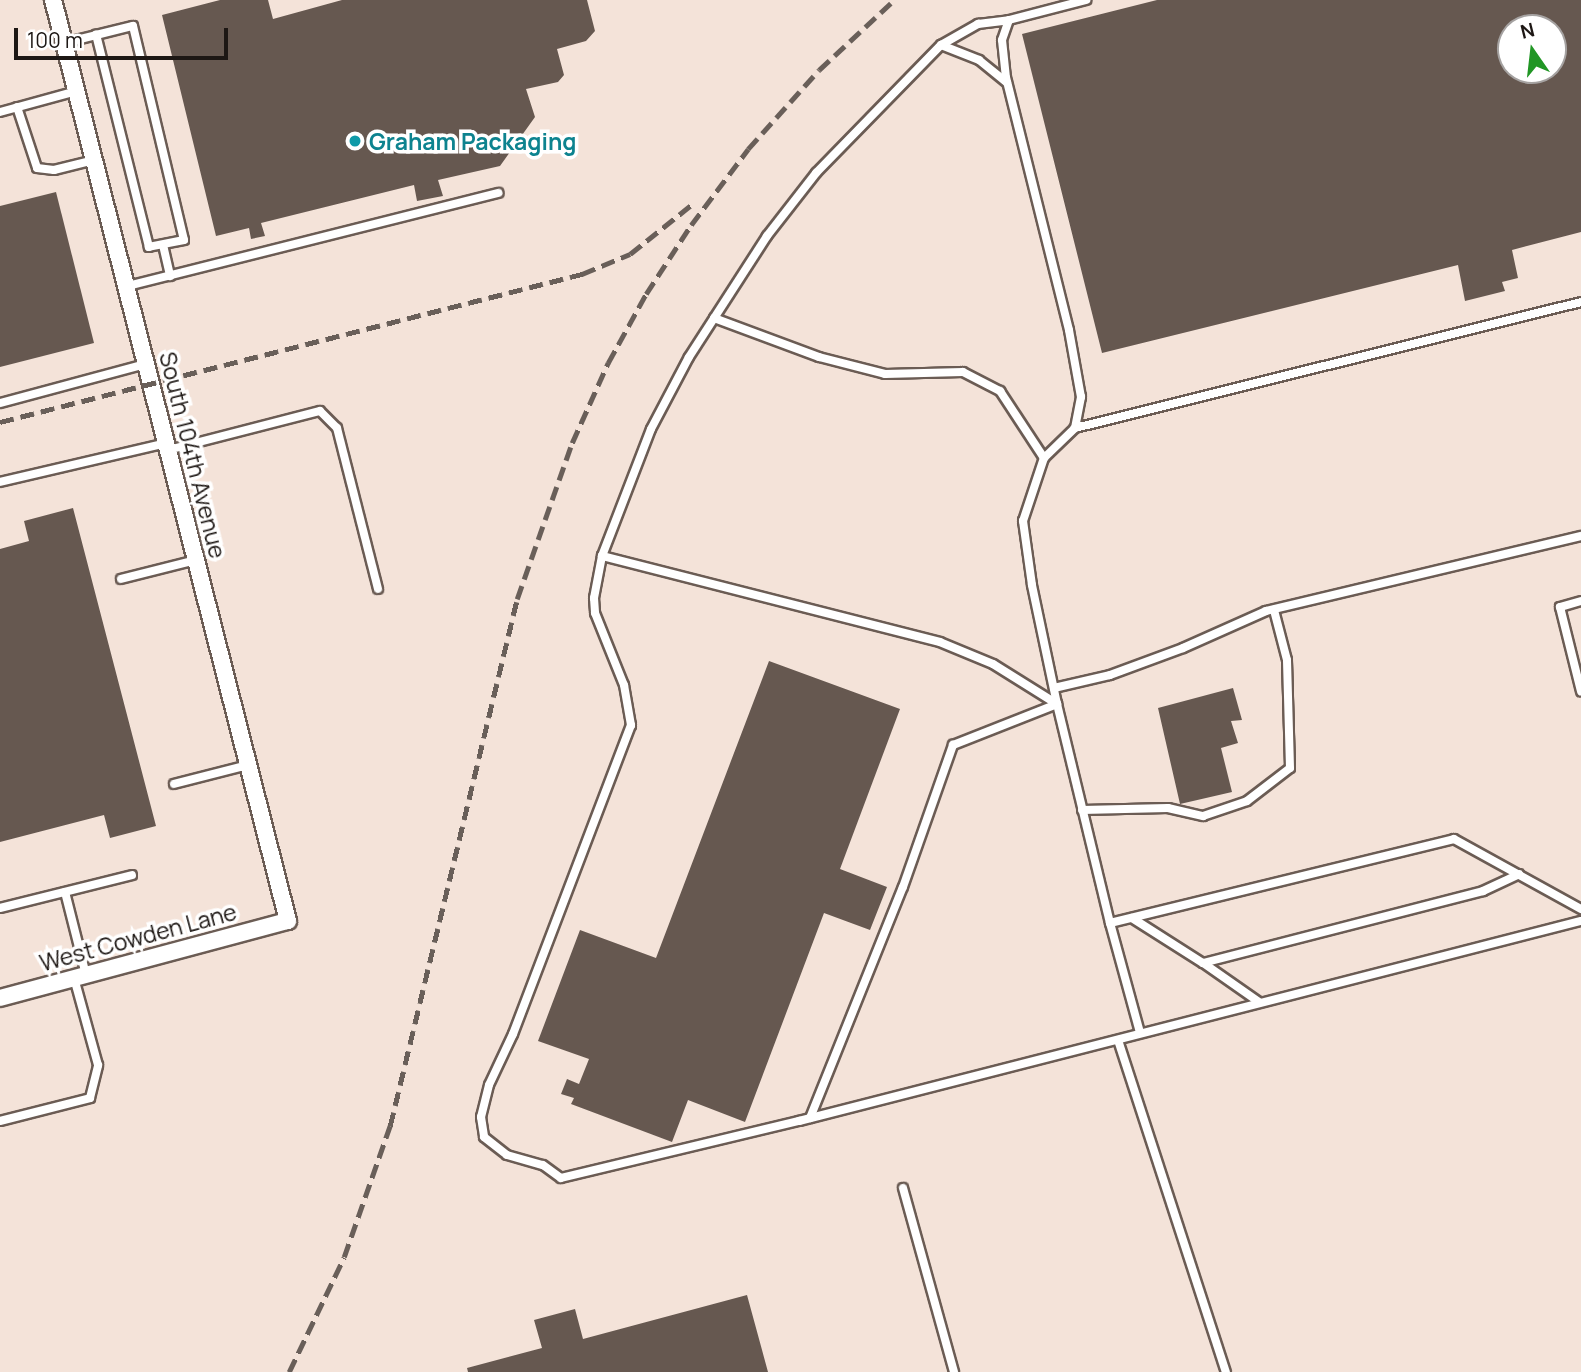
<!DOCTYPE html>
<html>
<head>
<meta charset="utf-8">
<style>
  body { margin:0 }
  #map { position:relative; width:1581px; height:1372px; overflow:hidden; background:#f4e3d9; font-family:Manrope,sans-serif }
  div>[style] { position:absolute }
  .building>* { inset:0; background:#665850 }
  .roads { filter:drop-shadow(2px 0 #6b5c54) drop-shadow(-2px 0 #6b5c54) drop-shadow(0 2px #6b5c54) drop-shadow(0 -2px #6b5c54) }
  .lane>* { height:8px; margin:-4px; padding:0 4px; transform-origin:4px; border-radius:4px; background:#fff }
  .street>* { height:16px; margin:-8px; padding:0 8px; transform-origin:8px; border-radius:8px; background:#fff }
  .rail>* { height:4.5px; margin-top:-2.25px; transform-origin:0; background:repeating-linear-gradient(90deg,#695f59 0 14px,transparent 0 21px) }
  .dots>* { width:19px; height:19px; translate:-50% -50%; box-sizing:border-box; border:4px solid #fff; border-radius:50% }
  span { translate:-50% -50%; white-space:nowrap; text-align:center; line-height:1.15; -webkit-text-stroke:7px #fff; paint-order:stroke }
  .culture-label { font-size:23px; color:#0d838f; font-weight:700 }
  .left { translate:0 -50%; text-align:left }
  .street-label { font-size:23px; color:#1d1714 }
  .north { position:absolute; left:1497px; top:14px; width:70px; height:70px; box-sizing:border-box; background:#fff; border:2px solid #a5a2a1; border-radius:50%; rotate:346deg; font-size:19px; font-weight:700; line-height:28px; text-align:center; color:#1d1714 }
  .north::after { content:''; display:block; margin:auto; width:24px; height:32px; background:#219625; clip-path:polygon(50% 0,100% 100%,50% 72%,0 100%) }
  .scale { position:absolute; left:14px; top:28px; width:214px; height:32px; box-sizing:border-box; border:4px solid #1d1714; border-top:0; padding-left:9px; font-size:21px; line-height:24px; white-space:nowrap; color:#1d1714; -webkit-text-stroke:5px #fff; paint-order:stroke }
</style>
</head>
<body>
<div id="map">
  <div class="building">
    <div style="clip-path:polygon(220px 0,268px 0,273px 19px,342px 0,587px 0,595px 31px,586px 41px,557px 49px,564px 75px,558px 82px,526px 89px,535px 117px,500px 166px,438px 180px,443px 196px,417px 201px,414px 185px,261px 223px,265px 236px,251px 239px,249px 228px,216px 236px,162px 15px)"></div>
    <div style="clip-path:polygon(evenodd,1157px 0,1581px 0,1581px 232px,1512px 250px,1518px 278px,1502px 282px,1505px 291px,1465px 301px,1458px 265px,1102px 353px,1022px 34px,1157px 0,1511px 28px,1553px 28px,1553px 70px,1511px 70px,1511px 28px)"></div>
    <div style="clip-path:polygon(56px 192px,94px 343px,0 367px,0 206px)"></div>
    <div style="clip-path:polygon(73px 508px,156px 826px,110px 838px,104px 815px,0 842px,0 549px,29px 541px,24px 521px)"></div>
    <div style="clip-path:polygon(769px 661px,900px 709px,840px 869px,887px 887px,870px 930px,824px 913px,745px 1122px,688px 1100px,672px 1142px,571px 1104px,574px 1098px,561px 1094px,567px 1079px,579px 1084px,589px 1059px,538px 1041px,580px 930px,656px 958px)"></div>
    <div style="clip-path:polygon(1233px 688px,1242px 720px,1231px 721px,1238px 743px,1221px 748px,1232px 792px,1180px 804px,1158px 708px)"></div>
    <div style="clip-path:polygon(747px 1295px,768px 1372px,468px 1372px,467px 1368px,542px 1348px,534px 1320px,575px 1309px,583px 1339px)"></div>
  </div>
  <div class="roads">
    <div class="lane">
      <div style="left:64px;top:43px;width:33px;rotate:-14deg"></div>
      <div style="left:96px;top:35px;width:38px;rotate:-14deg"></div>
      <div style="left:133px;top:26px;width:220px;rotate:76.6deg"></div>
      <div style="left:184px;top:240px;width:36px;rotate:169deg"></div>
      <div style="left:149px;top:247px;width:219px;rotate:-104deg"></div>
      <div style="left:941px;top:45px;width:41px;rotate:21.5deg"></div>
      <div style="left:979px;top:60px;width:36px;rotate:39deg"></div>
      <div style="left:17px;top:107px;width:64px;rotate:71.8deg"></div>
      <div style="left:37px;top:168px;width:17px;rotate:7deg"></div>
      <div style="left:54px;top:170px;width:41px;rotate:-14deg"></div>
      <div style="left:0;top:112px;width:80px;rotate:-15.3deg"></div>
      <div style="left:163px;top:245px;width:32px;rotate:77deg"></div>
      <div style="left:128px;top:286px;width:382px;rotate:-14.1deg"></div>
      <div style="left:714px;top:318px;width:112px;rotate:20.4deg"></div>
      <div style="left:819px;top:357px;width:68px;rotate:14.4deg"></div>
      <div style="left:885px;top:374px;width:78px;rotate:-1.5deg"></div>
      <div style="left:963px;top:372px;width:42px;rotate:27.2deg"></div>
      <div style="left:1000px;top:391px;width:80px;rotate:56.7deg"></div>
      <div style="left:0;top:403px;width:151px;rotate:-15deg"></div>
      <div style="left:1075px;top:428px;width:521px;rotate:-13.98deg"></div>
      <div style="left:168px;top:450px;width:157px;rotate:-14.4deg"></div>
      <div style="left:320px;top:411px;width:24px;rotate:45deg"></div>
      <div style="left:337px;top:428px;width:166px;rotate:75.7deg"></div>
      <div style="left:0;top:482px;width:171px;rotate:-13.2deg"></div>
      <div style="left:602px;top:556px;width:136px;rotate:-68.9deg"></div>
      <div style="left:651px;top:429px;width:81px;rotate:-62.2deg"></div>
      <div style="left:689px;top:357px;width:144px;rotate:-57.2deg"></div>
      <div style="left:767px;top:236px;width:80px;rotate:-52.1deg"></div>
      <div style="left:816px;top:173px;width:179px;rotate:-45.7deg"></div>
      <div style="left:941px;top:45px;width:43px;rotate:-29.6deg"></div>
      <div style="left:978px;top:24px;width:31px;rotate:-7deg"></div>
      <div style="left:121px;top:579px;width:77px;rotate:-14.2deg"></div>
      <div style="left:1581px;top:601px;width:22px;rotate:164deg"></div>
      <div style="left:1560px;top:607px;width:87px;rotate:76deg"></div>
      <div style="left:1054px;top:688px;width:57px;rotate:-13.1deg"></div>
      <div style="left:1110px;top:675px;width:78px;rotate:-20.3deg"></div>
      <div style="left:1183px;top:648px;width:91px;rotate:-24deg"></div>
      <div style="left:1266px;top:611px;width:324px;rotate:-13.4deg"></div>
      <div style="left:1057px;top:704px;width:75px;rotate:-148deg"></div>
      <div style="left:993px;top:664px;width:57px;rotate:-157.5deg"></div>
      <div style="left:940px;top:642px;width:349px;rotate:-165.7deg"></div>
      <div style="left:602px;top:556px;width:43px;rotate:100.8deg"></div>
      <div style="left:594px;top:598px;width:15px;rotate:86deg"></div>
      <div style="left:595px;top:613px;width:78px;rotate:68.1deg"></div>
      <div style="left:624px;top:685px;width:41px;rotate:80.1deg"></div>
      <div style="left:631px;top:725px;width:331px;rotate:110.9deg"></div>
      <div style="left:513px;top:1034px;width:56px;rotate:115.2deg"></div>
      <div style="left:489px;top:1085px;width:33px;rotate:104deg"></div>
      <div style="left:481px;top:1117px;width:20px;rotate:81deg"></div>
      <div style="left:484px;top:1137px;width:29px;rotate:38deg"></div>
      <div style="left:507px;top:1155px;width:37px;rotate:16deg"></div>
      <div style="left:543px;top:1165px;width:22px;rotate:36deg"></div>
      <div style="left:561px;top:1178px;width:245px;rotate:-13.5deg"></div>
      <div style="left:799px;top:1121px;width:807px;rotate:-14.35deg"></div>
      <div style="left:1057px;top:704px;width:122px;rotate:-101.9deg"></div>
      <div style="left:1032px;top:585px;width:65px;rotate:-98deg"></div>
      <div style="left:1023px;top:521px;width:66px;rotate:-71.6deg"></div>
      <div style="left:1044px;top:458px;width:43px;rotate:-44.1deg"></div>
      <div style="left:1075px;top:428px;width:32px;rotate:-79deg"></div>
      <div style="left:1081px;top:397px;width:68px;rotate:-100.2deg"></div>
      <div style="left:1069px;top:330px;width:260px;rotate:-104deg"></div>
      <div style="left:1006px;top:78px;width:38px;rotate:-96deg"></div>
      <div style="left:1002px;top:40px;width:21px;rotate:-71deg"></div>
      <div style="left:1009px;top:20px;width:80px;rotate:-14.6deg"></div>
      <div style="left:174px;top:784px;width:76px;rotate:-14.4deg"></div>
      <div style="left:1082px;top:810px;width:86px;rotate:-1.3deg"></div>
      <div style="left:1168px;top:808px;width:36px;rotate:13deg"></div>
      <div style="left:1203px;top:816px;width:46px;rotate:-18.8deg"></div>
      <div style="left:1247px;top:801px;width:54px;rotate:-37.5deg"></div>
      <div style="left:1290px;top:768px;width:108px;rotate:-91.6deg"></div>
      <div style="left:1287px;top:660px;width:52px;rotate:-104.6deg"></div>
      <div style="left:65px;top:892px;width:86px;rotate:75.8deg"></div>
      <div style="left:0;top:908px;width:136px;rotate:-14deg"></div>
      <div style="left:1132px;top:918px;width:84px;rotate:32.4deg"></div>
      <div style="left:1110px;top:923px;width:354px;rotate:-13.7deg"></div>
      <div style="left:1454px;top:839px;width:145px;rotate:28.9deg"></div>
      <div style="left:1259px;top:1002px;width:68px;rotate:-145.1deg"></div>
      <div style="left:1203px;top:963px;width:289px;rotate:-14.4deg"></div>
      <div style="left:1483px;top:891px;width:40px;rotate:-25deg"></div>
      <div style="left:1118px;top:1040px;width:349px;rotate:72deg"></div>
      <div style="left:810px;top:1118px;width:249px;rotate:-68.1deg"></div>
      <div style="left:903px;top:887px;width:151px;rotate:-70.6deg"></div>
      <div style="left:953px;top:745px;width:112px;rotate:-21.5deg"></div>
      <div style="left:1057px;top:704px;width:225px;rotate:76.4deg"></div>
      <div style="left:1110px;top:923px;width:114px;rotate:74.7deg"></div>
      <div style="left:0;top:1121px;width:93px;rotate:-14.3deg"></div>
      <div style="left:90px;top:1098px;width:34px;rotate:-76deg"></div>
      <div style="left:98px;top:1065px;width:90px;rotate:-105.4deg"></div>
      <div style="left:903px;top:1188px;width:191px;rotate:74.5deg"></div>
    </div>
    <div class="street">
      <div style="left:0;top:998px;width:298px;rotate:-15deg"></div>
      <div style="left:288px;top:921px;width:951px;rotate:-104.31deg"></div>
    </div>
  </div>
  <div class="rail">
    <div style="left:0;top:422px;width:601px;rotate:-14.27deg"></div>
    <div style="left:582px;top:274px;width:52px;rotate:-22.6deg"></div>
    <div style="left:630px;top:254px;width:83px;rotate:-38.7deg"></div>
    <div style="left:289px;top:1372px;width:127px;rotate:-64.4deg"></div>
    <div style="left:344px;top:1257px;width:139px;rotate:-70.7deg"></div>
    <div style="left:390px;top:1126px;width:542px;rotate:-76.45deg"></div>
    <div style="left:517px;top:599px;width:165px;rotate:-70.6deg"></div>
    <div style="left:572px;top:443px;width:88px;rotate:-65.8deg"></div>
    <div style="left:608px;top:363px;width:79px;rotate:-61.2deg"></div>
    <div style="left:646px;top:294px;width:82px;rotate:-56.9deg"></div>
    <div style="left:691px;top:225px;width:95px;rotate:-53.1deg"></div>
    <div style="left:748px;top:149px;width:106px;rotate:-48.1deg"></div>
    <div style="left:819px;top:70px;width:103px;rotate:-43deg"></div>
  </div>
  <div class="dots">
    <div style="left:355px;top:141px;background:#0f9aa8"></div>
  </div>
  <div class="culture-label">
    <span class="left" style="left:369px;top:141px">Graham Packaging</span>
  </div>
  <div class="street-label">
    <span style="left:193px;top:455px;rotate:76deg">South 104th Avenue</span>
    <span style="left:138px;top:937px;rotate:-15deg">West Cowden Lane</span>
  </div>
  <div class="north">N</div>
  <div class="scale">100 m</div>
</div>
</body>
</html>
